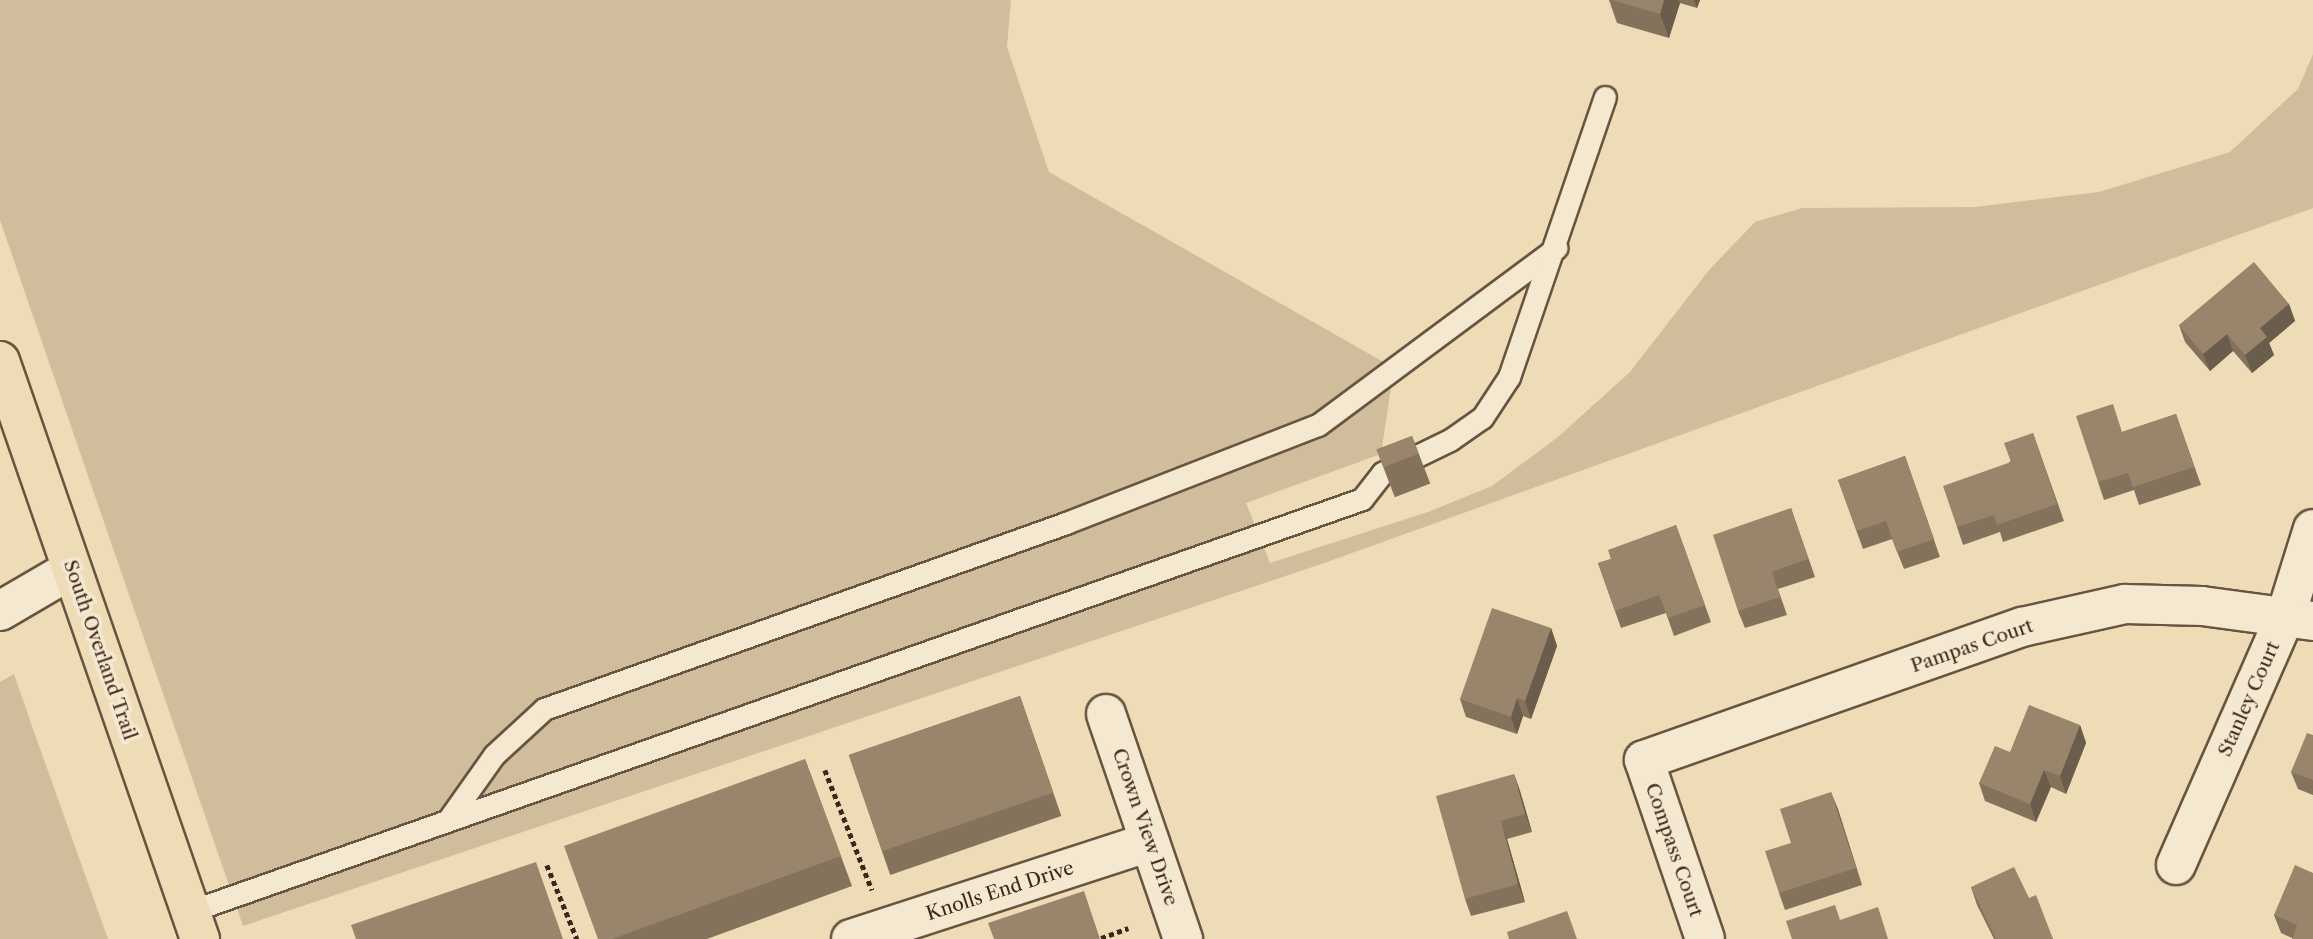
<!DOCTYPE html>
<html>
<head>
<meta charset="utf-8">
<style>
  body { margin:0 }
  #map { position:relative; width:2313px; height:939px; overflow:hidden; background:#eedcb6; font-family:"Libre Caslon Text",serif }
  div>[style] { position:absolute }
  .green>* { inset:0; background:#d0bd9b }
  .path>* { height:4.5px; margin-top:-2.25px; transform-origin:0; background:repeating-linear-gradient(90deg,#3d271a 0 5px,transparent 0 8.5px) }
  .roads { filter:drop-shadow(2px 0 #695441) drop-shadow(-2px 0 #695441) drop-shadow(0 2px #695441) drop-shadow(0 -2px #695441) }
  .lane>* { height:21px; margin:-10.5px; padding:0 10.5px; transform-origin:10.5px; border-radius:10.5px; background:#f4e8d0 }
  .street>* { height:38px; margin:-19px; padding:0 19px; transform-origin:19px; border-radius:19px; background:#f4e8d0 }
  .secondary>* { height:38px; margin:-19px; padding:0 19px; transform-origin:19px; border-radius:19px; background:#f4e8d0 }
  .primary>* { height:38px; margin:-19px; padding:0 19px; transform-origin:19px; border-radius:19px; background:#eedcb6 }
  .wall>* { inset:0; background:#84725c; transform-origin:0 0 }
  .shaded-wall>* { inset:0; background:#6b5d4b }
  .building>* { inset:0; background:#99856b; transform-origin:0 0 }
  span { translate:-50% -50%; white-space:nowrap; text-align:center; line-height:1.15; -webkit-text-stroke:7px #f4e8d0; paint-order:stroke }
  .street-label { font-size:19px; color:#3d271a }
</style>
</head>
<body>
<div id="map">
  <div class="green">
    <div style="clip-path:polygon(0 0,1011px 0,1007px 47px,1049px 172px,1394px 368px,1381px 454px,1246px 503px,1270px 563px,1428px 512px,1492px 486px,1558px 437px,1630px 372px,1709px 270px,1755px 222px,1802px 208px,1975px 207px,2099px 192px,2230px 152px,2298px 89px,2313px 54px,2313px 208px,1327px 562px,243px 926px,0 220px)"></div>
    <div style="clip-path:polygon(14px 674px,33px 729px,108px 939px,0 939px,0 682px)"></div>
  </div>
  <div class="path">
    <div style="left:825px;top:770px;width:129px;rotate:68.6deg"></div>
    <div style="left:547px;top:865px;width:80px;rotate:67.9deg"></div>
    <div style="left:1101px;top:938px;width:29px;rotate:-20deg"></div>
  </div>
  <div class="roads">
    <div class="lane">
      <div style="left:448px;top:820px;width:80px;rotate:-54.7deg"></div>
      <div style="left:494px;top:755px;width:68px;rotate:-42.6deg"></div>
      <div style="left:544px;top:709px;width:554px;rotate:-19.61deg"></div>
      <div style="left:1066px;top:523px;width:270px;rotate:-21.3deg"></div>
      <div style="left:1318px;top:425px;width:297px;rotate:-36.6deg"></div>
      <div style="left:191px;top:911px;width:1241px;rotate:-19.38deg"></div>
      <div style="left:1362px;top:499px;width:33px;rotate:-52deg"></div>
      <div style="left:1382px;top:473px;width:76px;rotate:-25.9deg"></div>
      <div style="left:1450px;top:440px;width:39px;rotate:-35deg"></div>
      <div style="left:1482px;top:418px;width:49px;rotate:-56.6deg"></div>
      <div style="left:1509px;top:377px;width:296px;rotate:-71.1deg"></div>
    </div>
    <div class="street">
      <div style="left:1106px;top:714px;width:238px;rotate:71.1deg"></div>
      <div style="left:2176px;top:865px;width:273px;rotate:-66.3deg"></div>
      <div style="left:2286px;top:615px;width:90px;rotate:-72.6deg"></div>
      <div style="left:851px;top:939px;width:314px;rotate:-18deg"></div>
      <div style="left:1705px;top:939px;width:189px;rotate:-108.8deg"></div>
      <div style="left:1644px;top:760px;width:401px;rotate:-19.4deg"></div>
      <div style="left:2022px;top:627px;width:106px;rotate:-12.6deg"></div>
      <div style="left:2125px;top:604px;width:77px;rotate:1.5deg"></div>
      <div style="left:2202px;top:606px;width:112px;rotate:7.7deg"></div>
    </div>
    <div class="secondary">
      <div style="left:0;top:611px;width:83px;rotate:-30.3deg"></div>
    </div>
    <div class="primary">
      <div style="left:0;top:361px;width:612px;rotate:70.91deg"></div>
    </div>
  </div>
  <div class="wall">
    <div style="clip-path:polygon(1609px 0,1700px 0,1697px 8px,1680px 3px,1669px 38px,1617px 23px)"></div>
    <div style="clip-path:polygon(2289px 304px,2295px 321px,2269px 343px,2274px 355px,2252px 373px,2233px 351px,2210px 371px,2185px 342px,2179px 325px)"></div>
    <div style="clip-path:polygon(2176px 414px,2201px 485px,2139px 505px,2134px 490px,2104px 500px,2098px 482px,2122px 432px)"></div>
    <div style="clip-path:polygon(2033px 433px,2064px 521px,2003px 542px,2000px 532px,1963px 545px,1957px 527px)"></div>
    <div style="left:1412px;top:436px;width:51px;height:38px;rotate:69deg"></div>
    <div style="clip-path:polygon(1905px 456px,1940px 557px,1904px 569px,1892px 539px,1863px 549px,1838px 480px)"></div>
    <div style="clip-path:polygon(1791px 508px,1815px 577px,1778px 589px,1787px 615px,1745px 628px,1738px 611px)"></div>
    <div style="clip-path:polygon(1676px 525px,1711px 622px,1674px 636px,1666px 613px,1621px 628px,1598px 563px,1611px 559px)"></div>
    <div style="clip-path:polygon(1551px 628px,1557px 646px,1531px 719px,1523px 716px,1517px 734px,1466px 717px,1460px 699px)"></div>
    <div style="left:1020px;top:696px;width:127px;height:181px;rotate:71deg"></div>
    <div style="clip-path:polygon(2080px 725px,2086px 743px,2066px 794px,2051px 787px,2036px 822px,1985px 801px,1979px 783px,2010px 752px)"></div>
    <div style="clip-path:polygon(2313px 735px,2313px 795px,2298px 789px,2291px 772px)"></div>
    <div style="clip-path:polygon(805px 759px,852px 886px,707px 939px,598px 939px)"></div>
    <div style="clip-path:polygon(1514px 774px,1520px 791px,1532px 832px,1507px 839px,1525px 902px,1471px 916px,1465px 899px)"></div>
    <div style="clip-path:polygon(1831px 792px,1862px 885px,1785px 910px,1779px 893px,1791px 843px)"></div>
    <div style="clip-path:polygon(2313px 873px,2313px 939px,2292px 938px,2281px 933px,2274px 915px)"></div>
    <div style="clip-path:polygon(1971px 887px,2029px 898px,2053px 939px,1994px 939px,1977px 905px)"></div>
  </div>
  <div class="shaded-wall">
    <div style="clip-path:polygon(1664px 0,1678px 0,1680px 3px,1669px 38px,1660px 14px)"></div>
    <div style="clip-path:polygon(1694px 0,1700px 0,1697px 8px)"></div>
    <div style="clip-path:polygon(2289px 304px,2295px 321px,2269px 343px,2274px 355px,2252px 373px,2245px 355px,2260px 328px)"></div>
    <div style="clip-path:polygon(2227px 334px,2233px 351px,2210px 371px,2203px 354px)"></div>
    <div style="clip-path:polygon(1551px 628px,1557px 646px,1531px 719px,1525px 701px)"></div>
    <div style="clip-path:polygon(1517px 698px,1523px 716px,1517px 734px,1511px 717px)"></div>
    <div style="clip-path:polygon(2080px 725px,2086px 743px,2066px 794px,2060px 776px)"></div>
    <div style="clip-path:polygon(2044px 770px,2051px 787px,2036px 822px,2030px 804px)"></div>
    <div style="clip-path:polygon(1514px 774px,1520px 791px,1532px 832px,1525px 814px)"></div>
    <div style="clip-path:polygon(1831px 792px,1838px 809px,1862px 885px,1856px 868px)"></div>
    <div style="clip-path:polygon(1501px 821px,1507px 839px,1525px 902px,1518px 884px)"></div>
  </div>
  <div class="building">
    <div style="clip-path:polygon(1612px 0,1664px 0,1660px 14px)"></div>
    <div style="clip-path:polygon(2254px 262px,2289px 304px,2260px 328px,2267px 337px,2245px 355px,2227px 334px,2203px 354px,2179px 325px)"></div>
    <div style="clip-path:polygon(2113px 404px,2122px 432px,2176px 414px,2194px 467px,2133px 487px,2128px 473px,2098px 482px,2076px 416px)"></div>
    <div style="clip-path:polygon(2033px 433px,2057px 504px,1997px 525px,1994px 515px,1957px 527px,1943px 486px,2011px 462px,2004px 443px)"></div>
    <div style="left:1412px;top:436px;width:19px;height:38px;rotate:69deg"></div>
    <div style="clip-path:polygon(1905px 456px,1934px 539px,1897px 552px,1886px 521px,1857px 531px,1838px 480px)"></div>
    <div style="clip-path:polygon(1791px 508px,1808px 559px,1772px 572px,1780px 597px,1738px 611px,1713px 535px)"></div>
    <div style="clip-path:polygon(1676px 525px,1705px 605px,1668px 618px,1659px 595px,1615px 611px,1598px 563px,1611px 559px,1608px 550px)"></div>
    <div style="clip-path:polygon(1492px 608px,1551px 628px,1525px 701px,1517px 698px,1511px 717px,1460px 699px)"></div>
    <div style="left:1020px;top:696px;width:102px;height:181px;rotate:71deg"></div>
    <div style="clip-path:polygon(2029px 705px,2080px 725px,2060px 776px,2044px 770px,2030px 804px,1979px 783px,1995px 746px,2010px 752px)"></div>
    <div style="clip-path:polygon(2307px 733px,2313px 735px,2313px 780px,2291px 772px)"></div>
    <div style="clip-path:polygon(805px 759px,841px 856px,612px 939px,598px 939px,564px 846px)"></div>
    <div style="clip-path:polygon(1514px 774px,1525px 814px,1501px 821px,1518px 884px,1465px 899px,1436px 796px)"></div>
    <div style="clip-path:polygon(1831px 792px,1856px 868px,1779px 893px,1765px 851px,1791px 843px,1780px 809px)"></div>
    <div style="clip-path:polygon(536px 862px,563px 939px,356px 939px,351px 925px)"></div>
    <div style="clip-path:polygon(2295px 865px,2313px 873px,2313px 939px,2292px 939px,2297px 925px,2274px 915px)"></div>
    <div style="clip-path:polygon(2014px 867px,2029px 898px,2036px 895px,2053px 939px,1996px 939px,1971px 887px)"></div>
    <div style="clip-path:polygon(1084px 891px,1100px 939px,994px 939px,988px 923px)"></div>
    <div style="clip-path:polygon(1835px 905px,1840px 920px,1878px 907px,1888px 939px,1792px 939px,1786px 921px)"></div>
    <div style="clip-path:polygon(1567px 911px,1577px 939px,1509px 939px,1507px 932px)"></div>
  </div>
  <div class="street-label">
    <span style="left:1972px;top:646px;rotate:-19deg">Pampas Court</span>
    <span style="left:100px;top:650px;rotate:71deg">South Overland Trail</span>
    <span style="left:2249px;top:699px;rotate:-66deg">Stanley Court</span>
    <span style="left:1145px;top:827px;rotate:71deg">Crown View Drive</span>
    <span style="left:1674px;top:850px;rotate:71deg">Compass Court</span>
    <span style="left:1000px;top:891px;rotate:-18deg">Knolls End Drive</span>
  </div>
</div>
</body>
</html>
